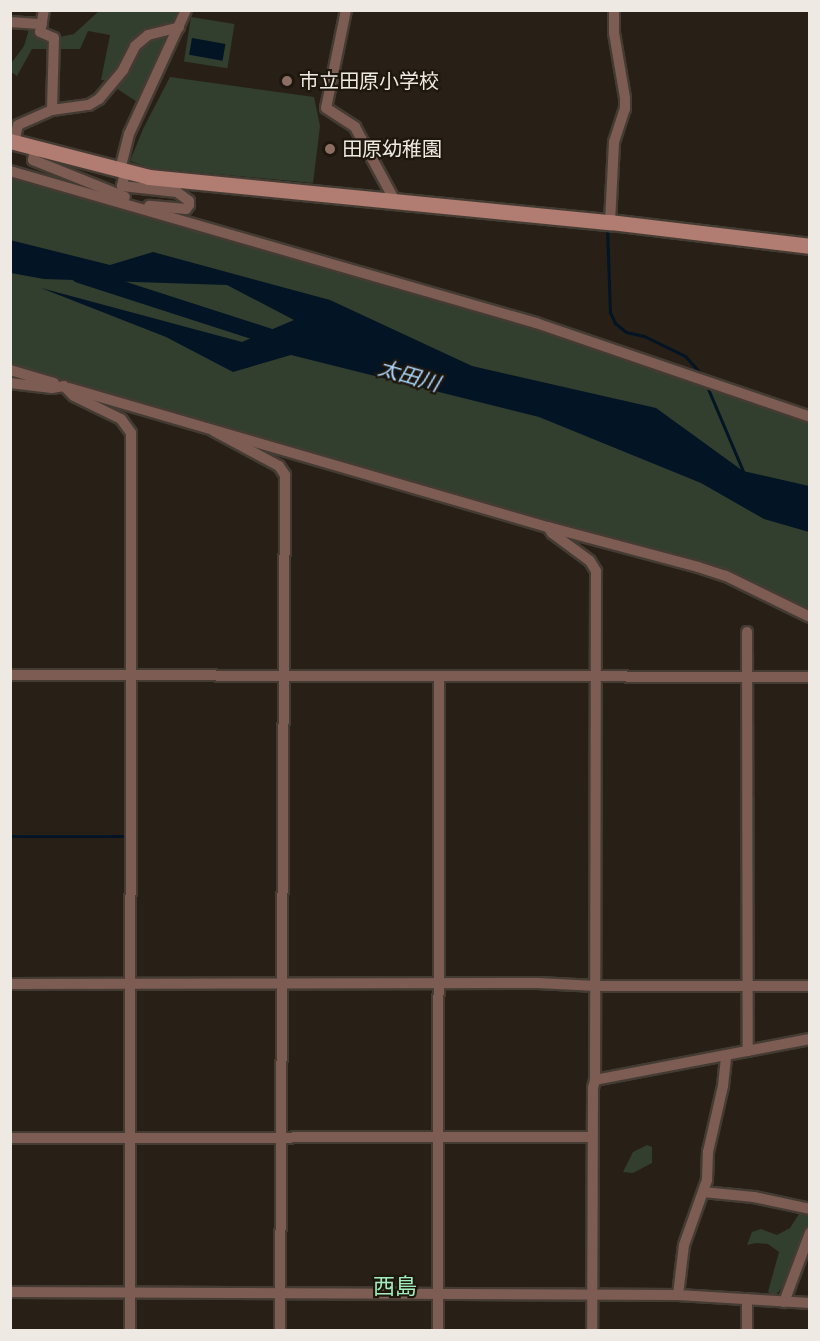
<!DOCTYPE html>
<html>
<head>
<meta charset="utf-8">
<style>
  body { margin:0 }
  #map { position:relative; width:820px; height:1341px; overflow:hidden; background:#282016; font-family:Karla,"Noto Sans JP",sans-serif }
  div>[style] { position:absolute }
  .green>* { inset:0; background:#323e2e; transform-origin:0 0 }
  .water>* { inset:0; background:#031424; transform-origin:0 0 }
  .stream>* { height:3px; margin:-1.5px; padding:0 1.5px; transform-origin:1.5px; border-radius:1.5px; background:#031424 }
  .river>* { height:16px; margin:-8px; padding:0 8px; transform-origin:8px; border-radius:8px; background:#031424 }
  .roads { filter:drop-shadow(2px 0 #443c33) drop-shadow(-2px 0 #443c33) drop-shadow(0 2px #443c33) drop-shadow(0 -2px #443c33) }
  .street>* { height:10px; margin:-5px; padding:0 5px; transform-origin:5px; border-radius:5px; background:#7d5c54 }
  .secondary>* { height:15px; margin:-7.5px; padding:0 7.5px; transform-origin:7.5px; border-radius:7.5px; background:#b17c71 }
  .dots>* { width:16px; height:16px; translate:-50% -50%; box-sizing:border-box; border:3px solid #1e170d; border-radius:50% }
  span { translate:-50% -50%; white-space:nowrap; text-align:center; line-height:1.15; -webkit-text-stroke:4.5px #1e170d; paint-order:stroke }
  .poi-label { font-size:20px; color:#eee9e3 }
  .left { translate:0 -50%; text-align:left }
  .water-label { font-size:21px; color:#acd6fe; font-style:italic }
  .quarter-label { font-size:22px; color:#a2edbd }
  .frame { position:absolute; inset:0; border:12px solid #eee9e3; pointer-events:none }
</style>
</head>
<body>
<div id="map">
  <div class="green">
    <div style="clip-path:polygon(99px 11px,178px 11px,175px 21px,148px 37px,170px 33px,140px 104px,110px 84px,112px 81px,101px 80px,110px 35px,88px 31px,80px 49px,32px 49px,17px 76px,11px 72px,10px 65px,24px 46px,30px 26px,54px 38px,74px 34px)"></div>
    <div style="left:191px;top:17px;width:44px;height:45px;rotate:9deg"></div>
    <div style="clip-path:polygon(170px 77px,314px 97px,320px 126px,313px 183px,150px 168px,130px 161px,143px 129px)"></div>
    <div style="clip-path:polygon(10px 171px,646px 359px,809px 417px,809px 610px,713px 569px,11px 368px)"></div>
    <div style="clip-path:polygon(647px 1145px,652px 1147px,652px 1163px,633px 1173px,623px 1172px,633px 1152px)"></div>
    <div style="clip-path:polygon(799px 1214px,809px 1214px,809px 1254px,775px 1296px,768px 1292px,779px 1252px,768px 1244px,756px 1243px,747px 1245px,752px 1232px,761px 1229px,777px 1235px,790px 1228px)"></div>
  </div>
  <div class="water">
    <div style="left:192px;top:38px;width:34px;height:17px;rotate:10deg"></div>
    <div style="clip-path:polygon(10px 240px,110px 265px,153px 252px,330px 300px,472px 366px,656px 408px,743px 471px,809px 486px,809px 532px,764px 519px,701px 483px,539px 417px,291px 355px,233px 372px,166px 337px,41px 288px,242px 342px,294px 320px,227px 285px,44px 279px,11px 273px)"></div>
  </div>
  <div class="stream">
    <div style="left:607px;top:227px;width:85px;rotate:88deg"></div>
    <div style="left:610px;top:312px;width:12px;rotate:66deg"></div>
    <div style="left:615px;top:323px;width:14px;rotate:39deg"></div>
    <div style="left:626px;top:332px;width:18px;rotate:13deg"></div>
    <div style="left:644px;top:336px;width:46px;rotate:26deg"></div>
    <div style="left:685px;top:356px;width:25px;rotate:48deg"></div>
    <div style="left:706px;top:384px;width:95px;rotate:67deg"></div>
    <div style="left:10px;top:836px;width:114px"></div>
  </div>
  <div class="river">
    <div style="left:79px;top:275px;width:214px;rotate:17.9deg"></div>
  </div>
  <div class="roads">
    <div class="street">
      <div style="left:44px;top:10px;width:22px;rotate:100deg"></div>
      <div style="left:40px;top:32px;width:15px;rotate:23deg"></div>
      <div style="left:54px;top:38px;width:72px;rotate:91.6deg"></div>
      <div style="left:346px;top:10px;width:100px;rotate:101.5deg"></div>
      <div style="left:326px;top:108px;width:35px;rotate:33deg"></div>
      <div style="left:355px;top:127px;width:84px;rotate:61.6deg"></div>
      <div style="left:10px;top:22px;width:32px;rotate:4deg"></div>
      <div style="left:14px;top:142px;width:17px;rotate:-77deg"></div>
      <div style="left:18px;top:125px;width:37px;rotate:-24deg"></div>
      <div style="left:52px;top:110px;width:37px;rotate:-8deg"></div>
      <div style="left:89px;top:105px;width:12px;rotate:-31deg"></div>
      <div style="left:99px;top:99px;width:38px;rotate:-50deg"></div>
      <div style="left:123px;top:70px;width:27px;rotate:-63deg"></div>
      <div style="left:135px;top:46px;width:17px;rotate:-40deg"></div>
      <div style="left:148px;top:35px;width:32px;rotate:-14deg"></div>
      <div style="left:35px;top:148px;width:12px;rotate:99deg"></div>
      <div style="left:33px;top:160px;width:99px;rotate:21.9deg"></div>
      <div style="left:120px;top:170px;width:37px;rotate:-76deg"></div>
      <div style="left:129px;top:134px;width:136px;rotate:-65.3deg"></div>
      <div style="left:10px;top:171px;width:548px;rotate:16.12deg"></div>
      <div style="left:536px;top:323px;width:290px;rotate:18.9deg"></div>
      <div style="left:125px;top:172px;width:14px;rotate:102deg"></div>
      <div style="left:122px;top:186px;width:55px;rotate:6.2deg"></div>
      <div style="left:177px;top:192px;width:15px;rotate:37deg"></div>
      <div style="left:189px;top:201px;width:4px;rotate:90deg"></div>
      <div style="left:189px;top:205px;width:5px;rotate:127deg"></div>
      <div style="left:186px;top:209px;width:37px;rotate:-175deg"></div>
      <div style="left:610px;top:222px;width:80px;rotate:-87.1deg"></div>
      <div style="left:614px;top:142px;width:35px;rotate:-72deg"></div>
      <div style="left:625px;top:109px;width:11px;rotate:-90deg"></div>
      <div style="left:625px;top:98px;width:66px;rotate:-99.6deg"></div>
      <div style="left:614px;top:33px;width:23px;rotate:-90deg"></div>
      <div style="left:10px;top:370px;width:46px;rotate:16.5deg"></div>
      <div style="left:10px;top:383px;width:42px;rotate:6.8deg"></div>
      <div style="left:52px;top:388px;width:12px;rotate:-9deg"></div>
      <div style="left:64px;top:386px;width:14px;rotate:45deg"></div>
      <div style="left:74px;top:396px;width:52px;rotate:26.1deg"></div>
      <div style="left:121px;top:419px;width:17px;rotate:54deg"></div>
      <div style="left:131px;top:433px;width:897px;rotate:90.06deg"></div>
      <div style="left:69px;top:388px;width:499px;rotate:16.2deg"></div>
      <div style="left:548px;top:527px;width:155px;rotate:14.9deg"></div>
      <div style="left:698px;top:567px;width:29px;rotate:18deg"></div>
      <div style="left:726px;top:576px;width:93px;rotate:26deg"></div>
      <div style="left:214px;top:431px;width:74px;rotate:28.3deg"></div>
      <div style="left:279px;top:466px;width:11px;rotate:56deg"></div>
      <div style="left:285px;top:475px;width:855px;rotate:90.34deg"></div>
      <div style="left:548px;top:527px;width:7px;rotate:56deg"></div>
      <div style="left:552px;top:533px;width:47px;rotate:36.4deg"></div>
      <div style="left:590px;top:561px;width:12px;rotate:59deg"></div>
      <div style="left:596px;top:571px;width:509px;rotate:90.11deg"></div>
      <div style="left:595px;top:1080px;width:8px;rotate:104deg"></div>
      <div style="left:593px;top:1088px;width:242px;rotate:90.2deg"></div>
      <div style="left:747px;top:632px;width:419px;rotate:89.9deg"></div>
      <div style="left:10px;top:675px;width:800px;rotate:0.14deg"></div>
      <div style="left:10px;top:984px;width:528px;rotate:-0.11deg"></div>
      <div style="left:538px;top:983px;width:58px;rotate:3deg"></div>
      <div style="left:596px;top:986px;width:214px"></div>
      <div style="left:595px;top:1080px;width:219px;rotate:-10.8deg"></div>
      <div style="left:10px;top:1138px;width:582px;rotate:-0.1deg"></div>
      <div style="left:703px;top:1192px;width:51px;rotate:5.6deg"></div>
      <div style="left:754px;top:1197px;width:57px;rotate:12.1deg"></div>
      <div style="left:10px;top:1292px;width:668px;rotate:0.26deg"></div>
      <div style="left:678px;top:1295px;width:132px;rotate:3.5deg"></div>
      <div style="left:678px;top:1295px;width:50px;rotate:-83.2deg"></div>
      <div style="left:684px;top:1245px;width:69px;rotate:-70.5deg"></div>
      <div style="left:707px;top:1180px;width:28px;rotate:-88deg"></div>
      <div style="left:708px;top:1152px;width:68px;rotate:-77.2deg"></div>
      <div style="left:723px;top:1086px;width:31px;rotate:-84deg"></div>
      <div style="left:747px;top:1299px;width:31px;rotate:90deg"></div>
      <div style="left:784px;top:1302px;width:74px;rotate:-69.4deg"></div>
      <div style="left:438px;top:1330px;width:654px;rotate:-89.91deg"></div>
    </div>
    <div class="secondary">
      <div style="left:10px;top:141px;width:144px;rotate:14.5deg"></div>
      <div style="left:149px;top:177px;width:463px;rotate:5.6deg"></div>
      <div style="left:610px;top:222px;width:201px;rotate:6.8deg"></div>
    </div>
  </div>
  <div class="dots">
    <div style="left:287px;top:81px;background:#8d6e63"></div>
    <div style="left:330px;top:149px;background:#8d6e63"></div>
  </div>
  <div class="poi-label">
    <span class="left" style="left:299px;top:81px">市立田原小学校</span>
    <span class="left" style="left:342px;top:149px">田原幼稚園</span>
  </div>
  <div class="water-label">
    <span style="left:409px;top:376px;rotate:16deg">太田川</span>
  </div>
  <div class="quarter-label">
    <span style="left:395px;top:1288px">西島</span>
  </div>
  <div class="frame"></div>
</div>
</body>
</html>
